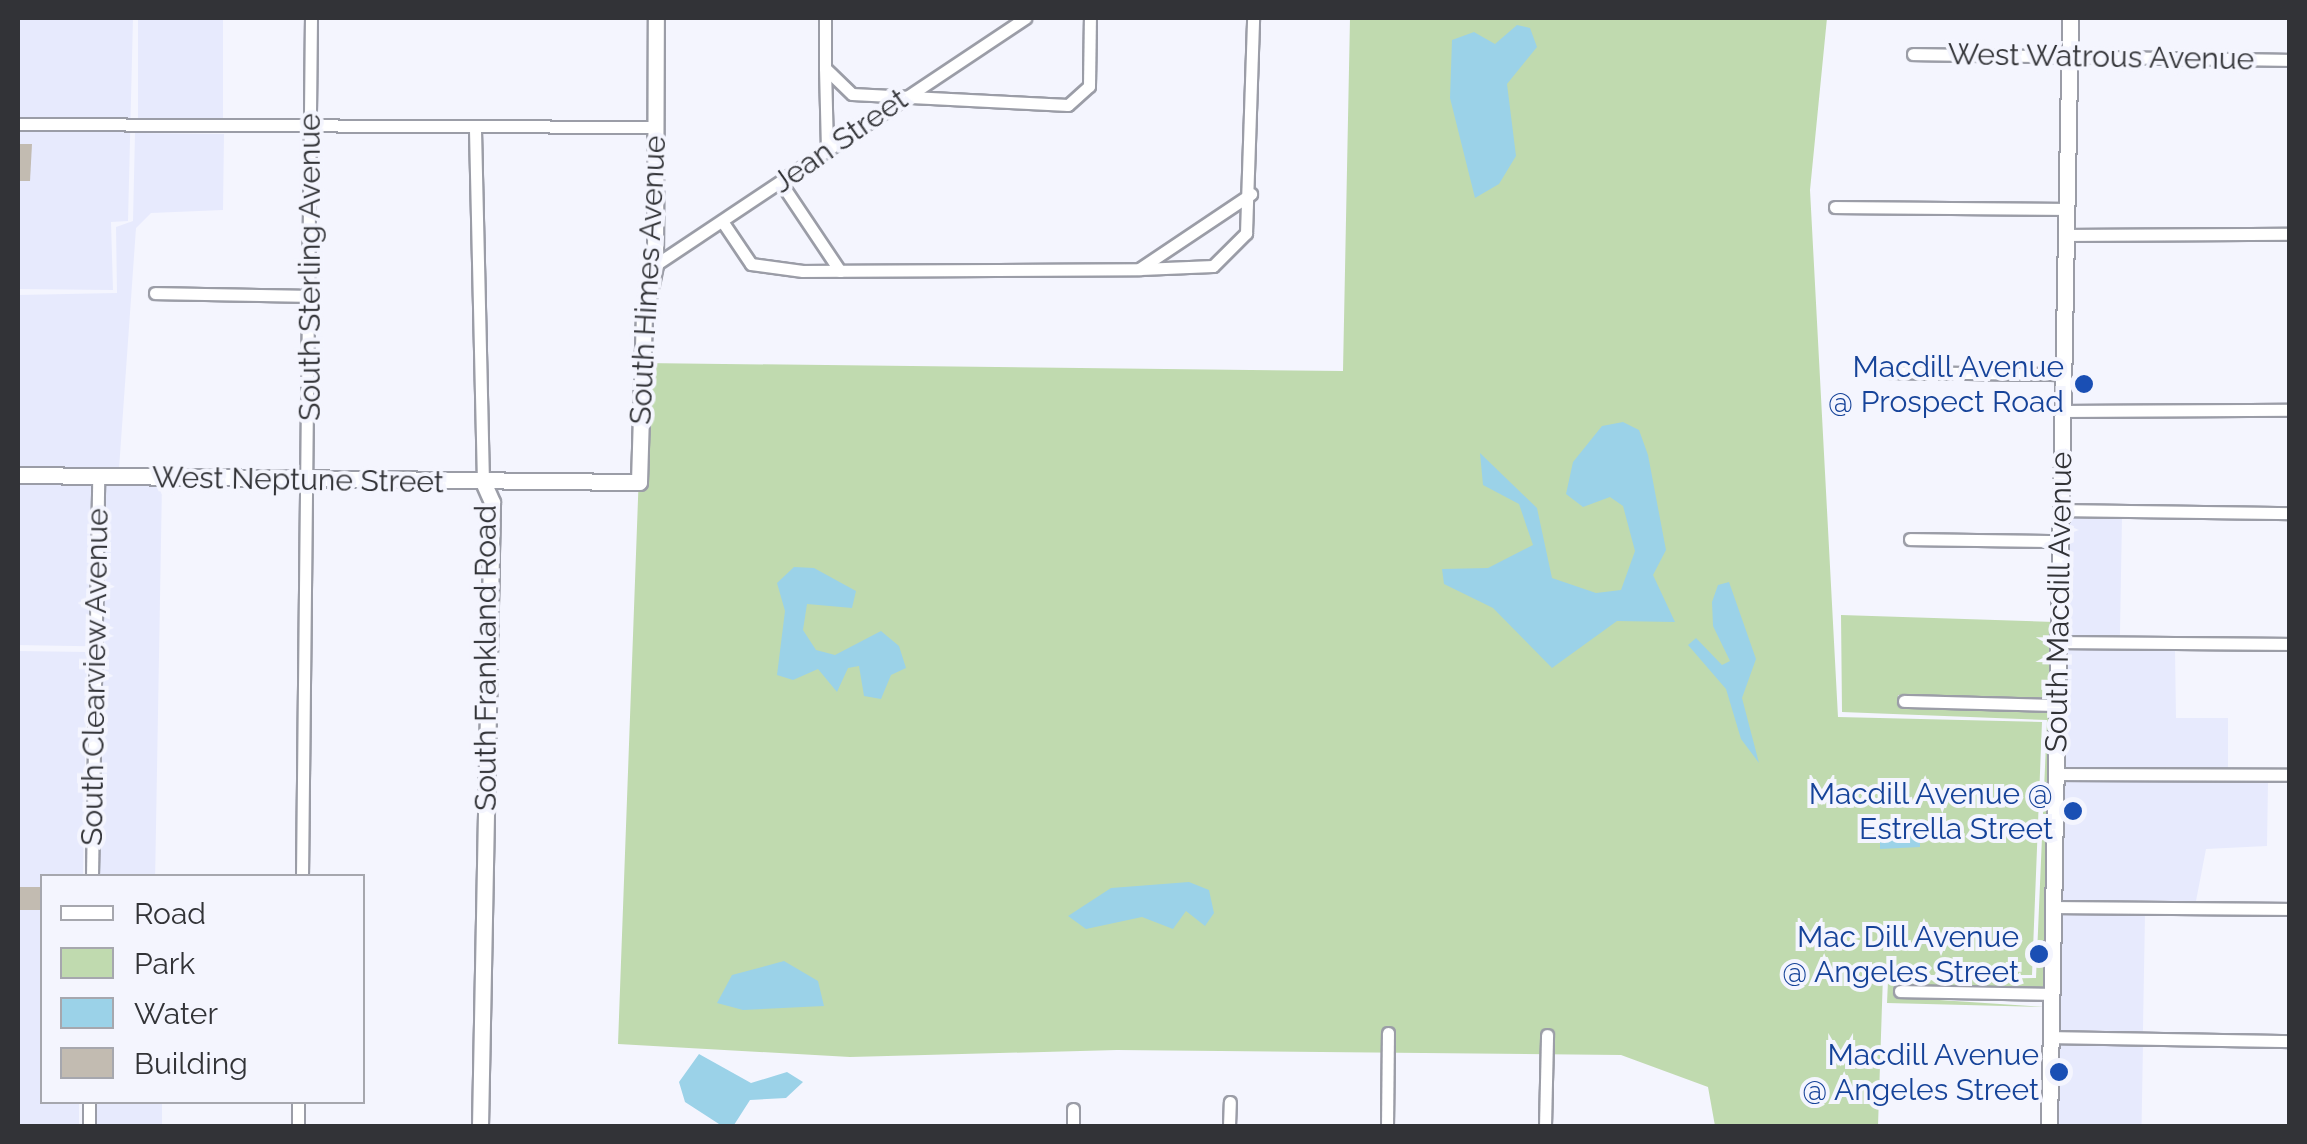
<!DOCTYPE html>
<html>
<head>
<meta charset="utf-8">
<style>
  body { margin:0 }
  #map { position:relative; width:2307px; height:1144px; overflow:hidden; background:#f4f5fe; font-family:Raleway,sans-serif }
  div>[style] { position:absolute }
  .built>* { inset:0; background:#e7eafd; transform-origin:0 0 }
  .green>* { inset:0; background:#c0daaf }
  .water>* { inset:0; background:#9bd2e8 }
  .building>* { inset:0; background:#c2bbb1; transform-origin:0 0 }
  .roads { filter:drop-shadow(2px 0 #9b9da7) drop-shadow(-2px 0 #9b9da7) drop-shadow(0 2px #9b9da7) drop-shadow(0 -2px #9b9da7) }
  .street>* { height:11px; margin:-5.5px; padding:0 5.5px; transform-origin:5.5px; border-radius:5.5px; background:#fff }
  .secondary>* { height:15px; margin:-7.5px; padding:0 7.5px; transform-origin:7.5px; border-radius:7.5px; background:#fff }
  .dots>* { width:28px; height:28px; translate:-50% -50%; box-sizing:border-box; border:5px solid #f4f5fe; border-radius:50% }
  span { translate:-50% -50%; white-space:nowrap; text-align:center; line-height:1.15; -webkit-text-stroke:8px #f4f5fe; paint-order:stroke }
  .street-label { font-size:30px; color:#323337 }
  .transit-label { font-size:30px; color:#164399 }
  .right { translate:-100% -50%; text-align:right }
  .frame { position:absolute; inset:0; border:20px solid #323337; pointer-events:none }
  .legend { position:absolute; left:40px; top:874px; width:325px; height:230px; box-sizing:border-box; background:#f4f5fe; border:2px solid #a6a7ae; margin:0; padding:12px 18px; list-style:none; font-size:30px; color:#323337 }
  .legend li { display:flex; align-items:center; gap:20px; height:50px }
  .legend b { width:50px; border:2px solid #a6a7ae }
</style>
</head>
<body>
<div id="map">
  <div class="built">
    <div style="clip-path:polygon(18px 18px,133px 18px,128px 221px,111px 222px,113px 290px,18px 289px)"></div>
    <div style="left:138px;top:18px;width:85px;height:102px"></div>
    <div style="clip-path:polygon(135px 133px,224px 134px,223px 210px,151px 213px,136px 228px,119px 469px,18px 469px,18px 295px,117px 293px,116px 227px,133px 221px)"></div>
    <div style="left:18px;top:482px;width:74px;height:163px;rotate:1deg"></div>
    <div style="left:104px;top:483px;width:58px;height:393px;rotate:1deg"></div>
    <div style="left:2067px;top:517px;width:55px;height:118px;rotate:1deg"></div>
    <div style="clip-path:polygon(2065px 649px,2175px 650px,2176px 718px,2228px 718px,2228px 768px,2063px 767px)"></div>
    <div style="clip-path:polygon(18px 651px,87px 652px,83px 876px,42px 876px,42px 1102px,79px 1102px,79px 1126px,18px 1126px)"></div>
    <div style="clip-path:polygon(2062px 781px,2268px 783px,2267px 846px,2206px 849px,2196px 901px,2060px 900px)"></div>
    <div style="left:2060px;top:913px;width:85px;height:117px;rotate:1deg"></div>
    <div style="left:2057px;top:1043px;width:86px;height:83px;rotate:1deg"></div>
    <div style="left:95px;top:1102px;width:67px;height:24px"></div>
  </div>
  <div class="green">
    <div style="clip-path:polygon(1350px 18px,1827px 18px,1810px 190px,1838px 717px,2042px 722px,2032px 975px,1883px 975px,1878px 1126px,1715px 1126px,1708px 1087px,1621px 1055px,1117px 1050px,850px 1057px,618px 1044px,643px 363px,1343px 371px)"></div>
    <div style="clip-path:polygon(1841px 615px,2054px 622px,2052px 698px,1898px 695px,1899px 708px,2052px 712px,2046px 988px,1895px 984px,1894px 997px,2045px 1007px,1887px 1003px,1888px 981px,2036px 978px,2047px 720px,1842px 712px)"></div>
  </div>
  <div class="water">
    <div style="clip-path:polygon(1517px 25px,1530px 28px,1537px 47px,1507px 84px,1516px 156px,1499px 184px,1475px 198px,1450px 98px,1452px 40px,1474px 32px,1495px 44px)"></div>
    <div style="clip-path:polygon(1623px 422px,1639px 430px,1648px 455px,1666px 550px,1653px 575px,1675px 622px,1617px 621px,1552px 668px,1493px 608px,1444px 584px,1442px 569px,1488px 568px,1533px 545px,1519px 504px,1483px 485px,1480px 453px,1537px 508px,1552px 578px,1596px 593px,1621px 590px,1635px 551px,1623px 506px,1610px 497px,1583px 507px,1566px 494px,1573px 462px,1602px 426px)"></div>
    <div style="clip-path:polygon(794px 567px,814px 568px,856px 591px,852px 608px,807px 604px,803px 630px,816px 650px,835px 655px,881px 631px,899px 646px,906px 668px,891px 675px,881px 699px,864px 696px,859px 666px,848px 668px,837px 692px,818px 669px,793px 680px,777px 675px,785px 611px,777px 583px)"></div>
    <div style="clip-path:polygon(1729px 582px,1756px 659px,1742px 698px,1759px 763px,1741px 739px,1726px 689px,1688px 645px,1696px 638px,1722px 665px,1730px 661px,1713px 626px,1712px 602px,1718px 585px)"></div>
    <div style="clip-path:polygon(1880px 820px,1920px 823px,1920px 847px,1880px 849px)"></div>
    <div style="clip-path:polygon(1189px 882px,1209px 890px,1214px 913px,1205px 926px,1186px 911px,1173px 929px,1142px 917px,1086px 929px,1068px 916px,1111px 888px)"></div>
    <div style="clip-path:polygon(784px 961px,818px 981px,824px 1006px,743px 1010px,717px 1003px,732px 975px)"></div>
    <div style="clip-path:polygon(699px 1054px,751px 1083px,787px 1072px,803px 1082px,786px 1098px,750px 1100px,734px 1125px,719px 1124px,685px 1102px,679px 1082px)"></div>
  </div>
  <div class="building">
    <div style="clip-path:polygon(18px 144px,32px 144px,30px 181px,18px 181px)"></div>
    <div style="left:18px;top:887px;width:24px;height:23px"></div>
  </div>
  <div class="roads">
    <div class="street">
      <div style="left:825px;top:18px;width:50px;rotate:90deg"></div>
      <div style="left:825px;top:68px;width:37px;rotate:44deg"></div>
      <div style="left:852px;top:94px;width:216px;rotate:2.9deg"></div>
      <div style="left:1068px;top:105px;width:28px;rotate:-42deg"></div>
      <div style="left:1089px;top:86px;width:68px;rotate:-89.2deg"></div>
      <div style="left:1913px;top:54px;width:377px;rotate:0.9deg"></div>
      <div style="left:825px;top:68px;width:80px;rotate:88.6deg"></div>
      <div style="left:18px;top:124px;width:638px;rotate:0.27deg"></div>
      <div style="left:475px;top:130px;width:352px;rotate:88.7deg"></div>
      <div style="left:781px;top:183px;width:106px;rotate:56.2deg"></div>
      <div style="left:1835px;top:207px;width:231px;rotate:0.5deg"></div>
      <div style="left:722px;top:221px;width:52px;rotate:56deg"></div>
      <div style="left:751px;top:264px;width:52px;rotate:7.7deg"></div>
      <div style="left:803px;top:271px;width:336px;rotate:-0.3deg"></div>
      <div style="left:1139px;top:269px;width:135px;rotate:-33.8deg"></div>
      <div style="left:2066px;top:235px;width:224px;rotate:-0.3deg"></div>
      <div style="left:655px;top:265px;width:445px;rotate:-33.7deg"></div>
      <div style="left:1141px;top:269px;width:72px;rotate:-2.4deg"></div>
      <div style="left:1213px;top:266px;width:47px;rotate:-45deg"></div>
      <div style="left:1246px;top:233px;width:215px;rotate:-88.1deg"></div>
      <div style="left:155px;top:293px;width:154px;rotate:1.1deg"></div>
      <div style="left:1891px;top:372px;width:172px;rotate:0.7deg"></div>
      <div style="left:2063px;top:411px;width:227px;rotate:-0.3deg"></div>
      <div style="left:2061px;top:510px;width:229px;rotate:0.8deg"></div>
      <div style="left:1910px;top:539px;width:151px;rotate:0.8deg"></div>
      <div style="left:2059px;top:642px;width:231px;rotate:0.5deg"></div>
      <div style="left:1904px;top:701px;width:154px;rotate:1.5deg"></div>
      <div style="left:2057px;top:774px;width:233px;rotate:0.2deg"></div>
      <div style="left:92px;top:876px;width:399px;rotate:-89.1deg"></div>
      <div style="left:302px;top:876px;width:858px;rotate:-89.4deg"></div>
      <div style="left:2054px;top:907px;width:236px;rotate:0.5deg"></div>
      <div style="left:1900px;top:991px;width:151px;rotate:1.1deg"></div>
      <div style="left:2051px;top:1037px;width:239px;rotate:1deg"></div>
      <div style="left:89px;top:1126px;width:24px;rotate:-90deg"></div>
      <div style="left:298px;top:1126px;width:24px;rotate:-90deg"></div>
      <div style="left:1073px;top:1126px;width:17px;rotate:-90deg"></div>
      <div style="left:1229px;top:1126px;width:24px;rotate:-88deg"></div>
      <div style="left:1387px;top:1126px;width:93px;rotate:-89.4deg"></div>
      <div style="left:1545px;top:1126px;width:91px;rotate:-88.7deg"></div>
    </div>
    <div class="secondary">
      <div style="left:18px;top:475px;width:621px;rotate:0.65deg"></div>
      <div style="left:639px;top:482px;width:164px;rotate:-88.3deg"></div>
      <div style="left:644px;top:318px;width:54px;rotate:-78.3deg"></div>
      <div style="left:655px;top:265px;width:247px;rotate:-89.8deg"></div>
      <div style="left:480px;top:1126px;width:624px;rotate:-88.9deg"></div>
      <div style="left:492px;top:502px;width:22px;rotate:-114deg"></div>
      <div style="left:2049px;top:1126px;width:1108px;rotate:-88.91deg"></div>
    </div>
  </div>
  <div class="dots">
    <div style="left:2084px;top:384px;background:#1a4fb4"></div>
    <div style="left:2073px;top:811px;background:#1a4fb4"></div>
    <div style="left:2039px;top:954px;background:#1a4fb4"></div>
    <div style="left:2059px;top:1072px;background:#1a4fb4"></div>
  </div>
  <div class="street-label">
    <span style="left:2101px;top:57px;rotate:1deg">West Watrous Avenue</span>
    <span style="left:840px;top:141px;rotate:-35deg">Jean Street</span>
    <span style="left:310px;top:267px;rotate:-90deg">South Sterling Avenue</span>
    <span style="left:648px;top:280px;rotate:-87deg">South Himes Avenue</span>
    <span style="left:298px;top:480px;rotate:1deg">West Neptune Street</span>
    <span style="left:2059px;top:602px;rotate:-89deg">South Macdill Avenue</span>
    <span style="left:486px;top:658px;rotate:-90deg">South Frankland Road</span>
    <span style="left:95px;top:677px;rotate:-89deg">South Clearview Avenue</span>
  </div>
  <div class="transit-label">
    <span class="right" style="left:2064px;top:384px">Macdill Avenue<br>@ Prospect Road</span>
    <span class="right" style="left:2053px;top:811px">Macdill Avenue @<br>Estrella Street</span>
    <span class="right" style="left:2019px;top:954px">Mac Dill Avenue<br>@ Angeles Street</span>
    <span class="right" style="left:2039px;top:1072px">Macdill Avenue<br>@ Angeles Street</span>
  </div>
  <div class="frame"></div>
  <ul class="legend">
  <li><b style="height:12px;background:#fff"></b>Road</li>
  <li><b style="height:28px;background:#c0daaf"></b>Park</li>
  <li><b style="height:28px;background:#9bd2e8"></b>Water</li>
  <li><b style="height:28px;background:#c2bbb1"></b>Building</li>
  </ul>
</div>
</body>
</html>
